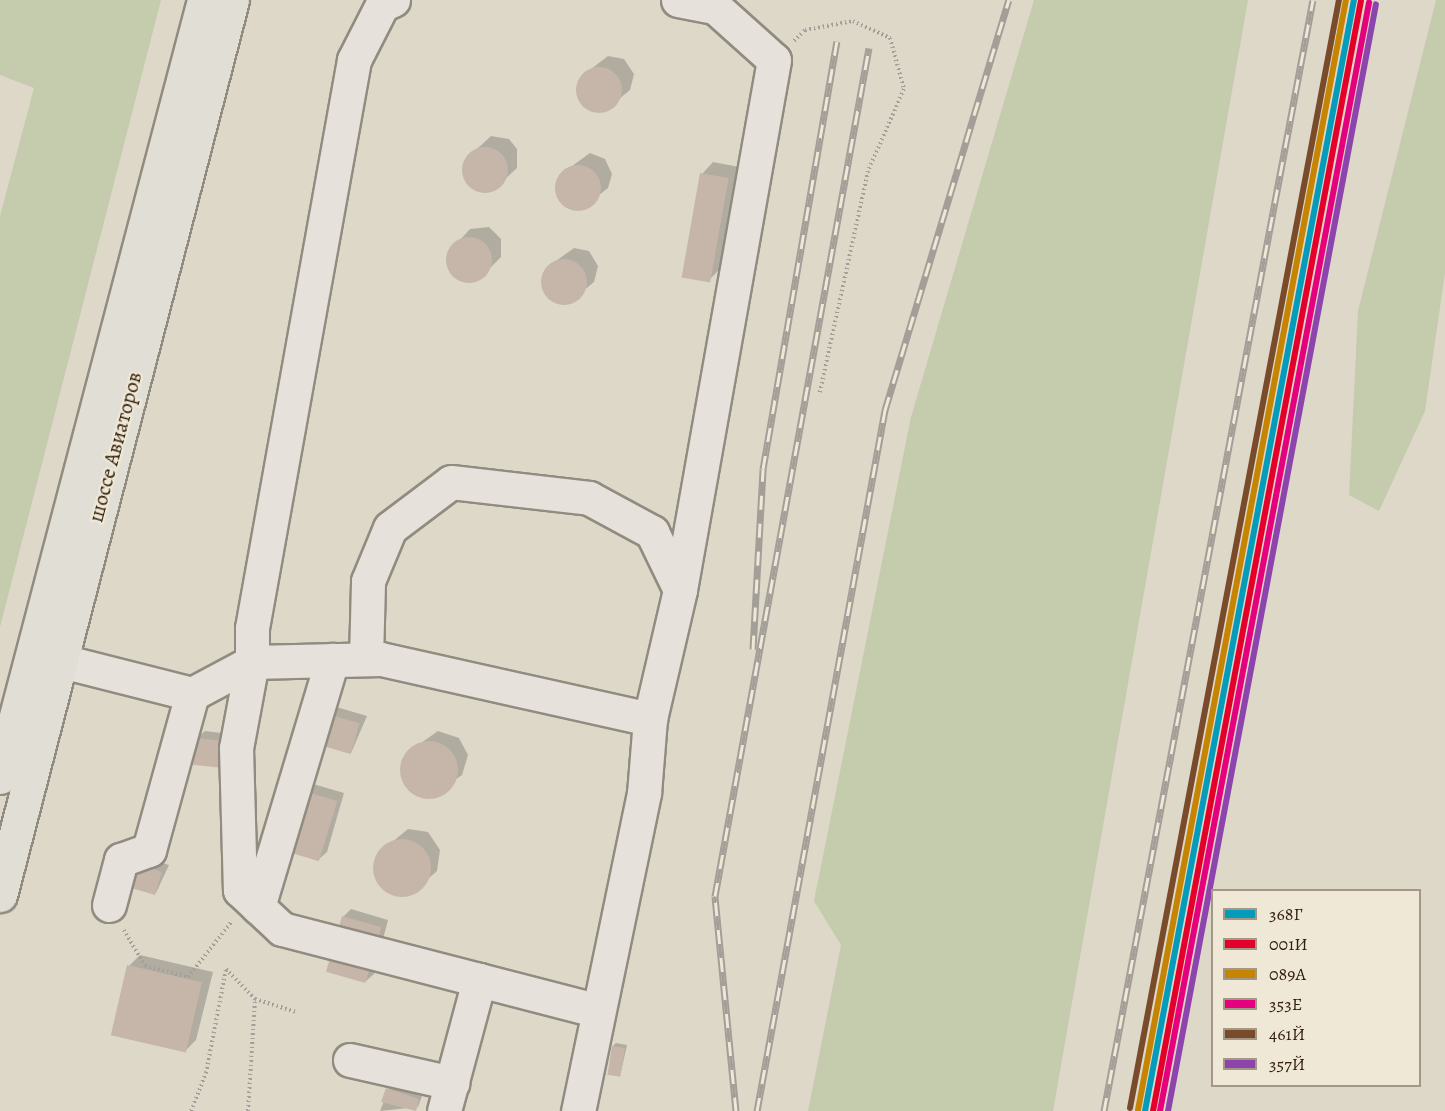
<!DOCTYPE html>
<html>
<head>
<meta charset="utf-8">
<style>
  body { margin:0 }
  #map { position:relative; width:1445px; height:1111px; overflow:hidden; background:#ded8c9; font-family:Alegreya,serif }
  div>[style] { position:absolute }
  .green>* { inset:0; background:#c5cbad }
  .shadow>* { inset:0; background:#0003 }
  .building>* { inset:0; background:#c6b6a9; transform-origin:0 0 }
  .round { border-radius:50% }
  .path>* { height:4px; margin-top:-2px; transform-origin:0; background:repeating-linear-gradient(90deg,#a39f98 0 1.5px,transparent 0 4.5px) }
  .roads { filter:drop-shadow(2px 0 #918b80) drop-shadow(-2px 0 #918b80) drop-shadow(0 2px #918b80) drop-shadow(0 -2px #918b80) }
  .minor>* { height:33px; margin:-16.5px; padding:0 16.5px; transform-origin:16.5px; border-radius:16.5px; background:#e6e2db }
  .major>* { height:33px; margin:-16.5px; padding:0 16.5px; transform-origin:16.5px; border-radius:16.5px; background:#e1ded5 }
  .rail>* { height:7px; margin-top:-3.5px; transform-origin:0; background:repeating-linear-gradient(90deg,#efe8d6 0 14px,#a39f98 0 28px); box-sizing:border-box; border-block:2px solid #a39f98 }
  .rail-1>* { height:6px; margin:-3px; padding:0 3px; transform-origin:3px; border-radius:3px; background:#059bba }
  .rail-2>* { height:6px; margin:-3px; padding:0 3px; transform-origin:3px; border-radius:3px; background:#e4002b }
  .rail-3>* { height:6px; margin:-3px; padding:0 3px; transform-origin:3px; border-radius:3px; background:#c68403 }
  .rail-4>* { height:6px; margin:-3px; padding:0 3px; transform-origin:3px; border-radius:3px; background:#e5007d }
  .rail-5>* { height:6px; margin:-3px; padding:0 3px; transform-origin:3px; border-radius:3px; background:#7a4b2a }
  .rail-6>* { height:6px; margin:-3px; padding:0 3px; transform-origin:3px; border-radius:3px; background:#8e44ad }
  span { translate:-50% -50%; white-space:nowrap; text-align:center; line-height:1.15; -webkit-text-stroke:4.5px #efe8d6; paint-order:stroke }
  .street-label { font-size:21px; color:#311d0b }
  .legend { position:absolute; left:1211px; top:889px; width:210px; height:198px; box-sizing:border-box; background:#efe8d6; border:2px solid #a39785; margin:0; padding:8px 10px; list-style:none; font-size:18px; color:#311d0b }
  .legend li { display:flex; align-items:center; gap:12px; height:30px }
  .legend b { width:30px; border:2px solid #a39785 }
</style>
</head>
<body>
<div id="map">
  <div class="green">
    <div style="clip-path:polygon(0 0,161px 0,0 627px,0 216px,34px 88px,0 75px)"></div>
    <div style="clip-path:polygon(1034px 0,1248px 0,1053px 1111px,808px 1111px,841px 945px,814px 901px,911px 417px)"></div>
    <div style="clip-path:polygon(1436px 0,1445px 0,1445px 273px,1425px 411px,1379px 511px,1349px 495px,1358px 311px)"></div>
  </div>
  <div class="shadow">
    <div style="clip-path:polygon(608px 56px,624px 59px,634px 74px,630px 90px,603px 112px,586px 107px,578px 93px,582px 76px)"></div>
    <div style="clip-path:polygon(491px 136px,509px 139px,517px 149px,517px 168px,492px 191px,475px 190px,465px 179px,465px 160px)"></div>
    <div style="clip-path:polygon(590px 153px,605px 159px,612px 174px,608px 188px,580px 210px,567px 207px,556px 190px,561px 174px)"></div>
    <div style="clip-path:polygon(713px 162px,739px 167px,720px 269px,708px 281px,702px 174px)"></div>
    <div style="clip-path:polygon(489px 227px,501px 239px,501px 257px,478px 280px,460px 280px,448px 267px,448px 253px,470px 229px)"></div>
    <div style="clip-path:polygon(574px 248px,589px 251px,598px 266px,594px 282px,567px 304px,550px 299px,542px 282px,546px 268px)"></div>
    <div style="clip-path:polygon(333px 706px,367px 716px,351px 753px,317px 743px)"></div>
    <div style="clip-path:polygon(205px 731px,230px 734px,194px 764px,197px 738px)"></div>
    <div style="clip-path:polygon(438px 731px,459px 738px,468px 755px,462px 775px,431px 797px,412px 792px,402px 771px,407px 753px)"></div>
    <div style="clip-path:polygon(310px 783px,344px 793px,327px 852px,319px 859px,285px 849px)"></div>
    <div style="clip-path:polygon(408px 829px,428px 832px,440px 850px,437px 871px,428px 879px,430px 854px,427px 880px,406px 894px,387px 890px,375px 870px,380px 852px)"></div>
    <div style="clip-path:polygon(140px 856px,169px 865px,156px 893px)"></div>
    <div style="clip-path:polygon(351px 909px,388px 920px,374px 974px,366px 981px,343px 917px)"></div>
    <div style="clip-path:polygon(140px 955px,213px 972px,196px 1040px,185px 1051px,129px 966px)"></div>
    <div style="clip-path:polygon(616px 1043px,627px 1045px,620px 1076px,613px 1046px)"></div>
    <div style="clip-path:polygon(390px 1086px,422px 1096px,418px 1107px,380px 1111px)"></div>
  </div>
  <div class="building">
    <div class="round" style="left:576px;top:67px;width:46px;height:46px"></div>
    <div class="round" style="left:462px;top:147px;width:46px;height:46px"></div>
    <div class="round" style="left:555px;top:165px;width:46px;height:46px"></div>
    <div style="left:700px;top:173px;width:29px;height:106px;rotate:10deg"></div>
    <div class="round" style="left:446px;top:237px;width:46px;height:46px"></div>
    <div class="round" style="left:541px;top:259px;width:46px;height:46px"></div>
    <div style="left:324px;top:713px;width:37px;height:32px;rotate:16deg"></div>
    <div style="left:196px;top:738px;width:28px;height:27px;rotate:6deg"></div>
    <div class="round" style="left:400px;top:741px;width:58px;height:58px"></div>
    <div style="left:301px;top:790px;width:38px;height:63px;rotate:17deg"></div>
    <div class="round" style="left:373px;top:839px;width:58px;height:58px"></div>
    <div style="left:131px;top:863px;width:32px;height:24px;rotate:16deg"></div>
    <div style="left:342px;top:916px;width:41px;height:58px;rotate:16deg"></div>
    <div style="left:127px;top:965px;width:77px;height:72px;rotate:13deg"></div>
    <div style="left:612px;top:1046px;width:13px;height:29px;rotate:9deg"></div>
    <div style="clip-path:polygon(386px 1088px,419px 1099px,416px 1111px,381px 1102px)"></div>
  </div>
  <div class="path">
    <div style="left:794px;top:41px;width:16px;rotate:-45deg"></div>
    <div style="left:805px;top:30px;width:49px;rotate:-10.6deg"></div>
    <div style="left:853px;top:21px;width:41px;rotate:24.7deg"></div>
    <div style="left:890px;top:38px;width:53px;rotate:74.6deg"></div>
    <div style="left:904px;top:89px;width:90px;rotate:113.7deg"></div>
    <div style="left:868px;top:171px;width:229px;rotate:102.3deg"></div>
    <div style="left:124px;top:930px;width:42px;rotate:59.7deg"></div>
    <div style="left:145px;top:966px;width:44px;rotate:14.3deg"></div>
    <div style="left:188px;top:977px;width:71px;rotate:-51.8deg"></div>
    <div style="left:191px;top:1111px;width:41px;rotate:-68.5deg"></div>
    <div style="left:206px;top:1073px;width:106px;rotate:-79.1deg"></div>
    <div style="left:226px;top:969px;width:42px;rotate:46deg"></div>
    <div style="left:255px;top:999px;width:43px;rotate:17.6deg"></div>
    <div style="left:248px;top:1111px;width:112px;rotate:-86.4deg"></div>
  </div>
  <div class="roads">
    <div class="minor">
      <div style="left:393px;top:0;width:12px;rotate:156deg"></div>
      <div style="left:382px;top:5px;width:62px;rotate:117deg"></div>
      <div style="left:354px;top:60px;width:577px;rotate:100.18deg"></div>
      <div style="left:252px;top:628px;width:34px;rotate:90deg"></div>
      <div style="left:252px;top:662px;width:87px;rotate:100.5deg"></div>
      <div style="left:236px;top:748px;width:142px;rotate:88.4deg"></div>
      <div style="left:240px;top:890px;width:57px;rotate:42.9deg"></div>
      <div style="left:282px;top:929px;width:324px;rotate:14.5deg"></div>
      <div style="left:678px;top:0;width:38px;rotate:11deg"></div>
      <div style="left:715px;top:7px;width:79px;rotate:41.9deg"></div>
      <div style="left:774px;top:60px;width:538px;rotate:100.06deg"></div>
      <div style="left:34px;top:654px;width:163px;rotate:14.2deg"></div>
      <div style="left:192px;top:694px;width:68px;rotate:-28.1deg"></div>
      <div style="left:252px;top:662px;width:129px;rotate:-1.3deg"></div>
      <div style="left:381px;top:659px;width:276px;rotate:12.6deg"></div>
      <div style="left:366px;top:659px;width:78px;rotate:-88.5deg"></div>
      <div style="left:368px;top:581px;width:57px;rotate:-67.5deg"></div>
      <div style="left:390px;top:528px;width:76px;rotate:-37deg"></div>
      <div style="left:451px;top:482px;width:139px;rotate:6.6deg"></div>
      <div style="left:589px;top:498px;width:72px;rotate:28.4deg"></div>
      <div style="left:652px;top:532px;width:64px;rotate:64.2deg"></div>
      <div style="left:680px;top:590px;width:132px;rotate:103.1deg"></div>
      <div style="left:650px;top:719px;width:74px;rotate:94.6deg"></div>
      <div style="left:644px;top:793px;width:325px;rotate:101.7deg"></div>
      <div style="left:109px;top:905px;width:47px;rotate:-75.1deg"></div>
      <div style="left:121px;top:860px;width:30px;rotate:-20deg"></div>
      <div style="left:149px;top:850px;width:162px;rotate:-74.6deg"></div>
      <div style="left:258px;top:907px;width:258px;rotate:-73.3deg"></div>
      <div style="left:350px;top:1060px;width:105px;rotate:12.7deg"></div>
      <div style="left:444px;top:1111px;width:136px;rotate:-75deg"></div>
    </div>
    <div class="major">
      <div style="left:0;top:777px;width:803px;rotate:-75.29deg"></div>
      <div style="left:0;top:895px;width:925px;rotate:-75.47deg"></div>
    </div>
  </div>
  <div class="rail">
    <div style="left:753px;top:649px;width:180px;rotate:-86.8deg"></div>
    <div style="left:763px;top:469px;width:434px;rotate:-80.2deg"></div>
    <div style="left:736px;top:1111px;width:216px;rotate:-95.6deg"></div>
    <div style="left:715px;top:896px;width:862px;rotate:-79.71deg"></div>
    <div style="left:757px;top:1111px;width:713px;rotate:-79.65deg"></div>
    <div style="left:885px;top:410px;width:428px;rotate:-73.2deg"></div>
    <div style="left:1104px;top:1111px;width:1130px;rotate:-79.35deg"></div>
  </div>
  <div class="rail-1">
    <div style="left:1145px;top:1111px;width:1130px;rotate:-79.35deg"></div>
  </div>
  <div class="rail-2">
    <div style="left:1153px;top:1111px;width:1129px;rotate:-79.39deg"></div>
  </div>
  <div class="rail-3">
    <div style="left:1138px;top:1110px;width:1129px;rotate:-79.39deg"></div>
  </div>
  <div class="rail-4">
    <div style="left:1160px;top:1111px;width:1128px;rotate:-79.32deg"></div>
  </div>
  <div class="rail-5">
    <div style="left:1130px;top:1108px;width:1128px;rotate:-79.32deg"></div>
  </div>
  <div class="rail-6">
    <div style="left:1168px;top:1111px;width:1126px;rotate:-79.36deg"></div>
  </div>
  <div class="street-label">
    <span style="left:115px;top:447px;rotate:-75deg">шоссе Авиаторов</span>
  </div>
  <ul class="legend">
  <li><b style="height:8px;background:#059bba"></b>368Г</li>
  <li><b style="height:8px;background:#e4002b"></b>001И</li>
  <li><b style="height:8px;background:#c68403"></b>089А</li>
  <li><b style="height:8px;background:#e5007d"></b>353Е</li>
  <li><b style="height:8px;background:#7a4b2a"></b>461Й</li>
  <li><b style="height:8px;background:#8e44ad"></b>357Й</li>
  </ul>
</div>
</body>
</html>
